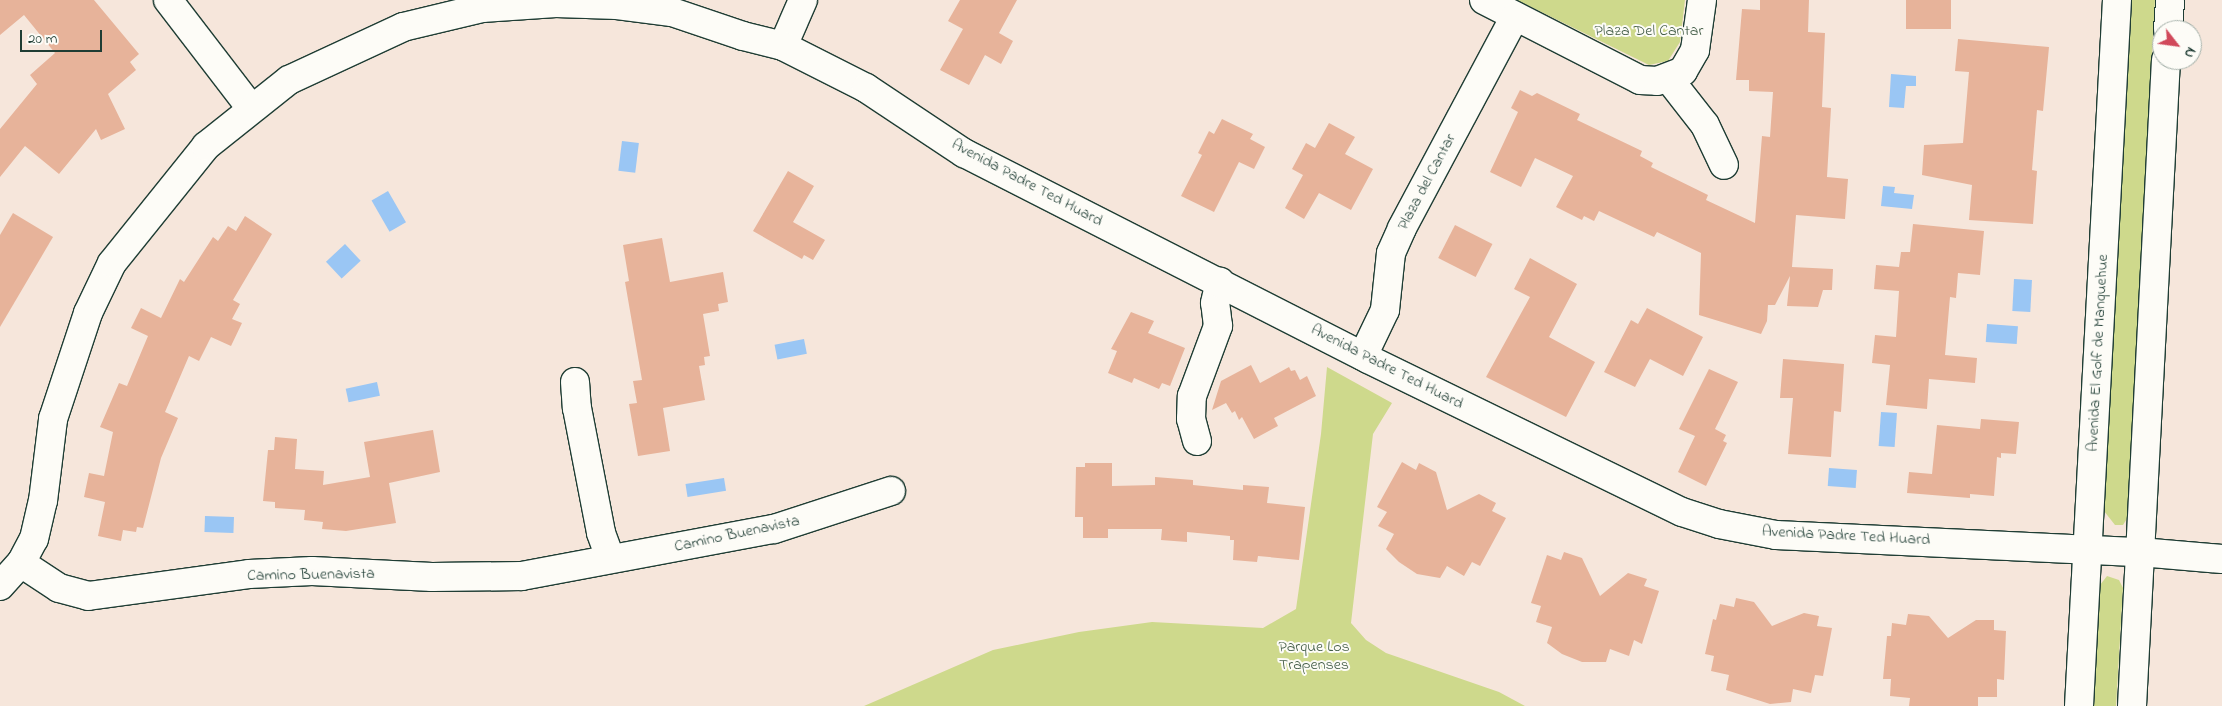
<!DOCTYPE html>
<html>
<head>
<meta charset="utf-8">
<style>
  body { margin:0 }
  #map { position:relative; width:2222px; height:706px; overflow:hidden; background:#f6e6db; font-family:"Indie Flower",sans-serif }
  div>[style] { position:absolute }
  .green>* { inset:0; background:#ced98c }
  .water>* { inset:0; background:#9ac6f4; transform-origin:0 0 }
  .building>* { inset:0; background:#e7b39a; transform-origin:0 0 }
  .roads { filter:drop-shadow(1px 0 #1f3d34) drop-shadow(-1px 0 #1f3d34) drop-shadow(0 1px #1f3d34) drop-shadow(0 -1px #1f3d34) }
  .minor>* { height:28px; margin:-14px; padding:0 14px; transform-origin:14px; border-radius:14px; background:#fdfcf7 }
  .tertiary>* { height:28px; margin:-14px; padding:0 14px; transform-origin:14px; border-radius:14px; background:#fdfcf7 }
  span { translate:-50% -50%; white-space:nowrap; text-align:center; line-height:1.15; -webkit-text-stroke:4px #fdfcf7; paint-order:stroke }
  .park-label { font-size:16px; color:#425c46 }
  .street-label { font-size:16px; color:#1f3d34 }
  .north { position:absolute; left:2152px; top:20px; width:50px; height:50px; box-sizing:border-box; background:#fdfcf7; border:1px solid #a4b0a9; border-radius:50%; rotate:120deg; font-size:14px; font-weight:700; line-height:20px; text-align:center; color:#1f3d34 }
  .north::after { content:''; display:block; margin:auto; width:18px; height:22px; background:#d1495b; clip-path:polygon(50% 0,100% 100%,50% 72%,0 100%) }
  .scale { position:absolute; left:20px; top:30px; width:82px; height:22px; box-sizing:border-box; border:2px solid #1f3d34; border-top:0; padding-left:6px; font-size:15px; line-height:18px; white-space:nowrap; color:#1f3d34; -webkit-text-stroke:4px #fdfcf7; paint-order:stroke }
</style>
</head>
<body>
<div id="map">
  <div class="green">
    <div style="clip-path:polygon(1517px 0,1685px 0,1680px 42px,1668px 61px,1649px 65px)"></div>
    <div style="clip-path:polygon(2132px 0,2155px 0,2128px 517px,2123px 525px,2115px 525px,2104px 511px)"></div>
    <div style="clip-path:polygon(1327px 367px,1392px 403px,1373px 434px,1351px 623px,1366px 640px,1386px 653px,1499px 692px,1525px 706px,864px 706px,993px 650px,1079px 632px,1152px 622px,1263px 628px,1296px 609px,1321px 434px)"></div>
    <div style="clip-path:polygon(2107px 576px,2119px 580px,2123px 588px,2116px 706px,2094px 706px,2100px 585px)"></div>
  </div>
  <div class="water">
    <div style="clip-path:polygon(1891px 74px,1916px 76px,1916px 86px,1906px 86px,1904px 108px,1889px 107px)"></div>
    <div style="left:622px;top:141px;width:17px;height:30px;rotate:7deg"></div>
    <div style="clip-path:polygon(1883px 186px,1895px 187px,1894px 193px,1914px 195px,1912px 209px,1881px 206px)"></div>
    <div style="left:388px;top:191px;width:36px;height:19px;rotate:60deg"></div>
    <div style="left:345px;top:244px;width:23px;height:26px;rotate:47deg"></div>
    <div style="left:2014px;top:279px;width:18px;height:32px;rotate:3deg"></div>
    <div style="left:1987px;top:324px;width:31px;height:18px;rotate:4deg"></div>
    <div style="left:804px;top:339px;width:15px;height:30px;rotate:79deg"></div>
    <div style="left:377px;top:382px;width:14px;height:32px;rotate:78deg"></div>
    <div style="left:1881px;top:412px;width:16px;height:34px;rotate:4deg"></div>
    <div style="left:1829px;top:468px;width:28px;height:18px;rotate:4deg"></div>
    <div style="left:724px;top:478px;width:13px;height:39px;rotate:81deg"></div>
    <div style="left:205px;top:516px;width:29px;height:16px;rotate:2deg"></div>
  </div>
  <div class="building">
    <div style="clip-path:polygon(0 0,94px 0,139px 54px,130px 62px,136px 70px,108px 94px,125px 129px,101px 140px,96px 129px,59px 174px,25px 146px,0 177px,0 129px,37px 84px,30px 75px,55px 53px,24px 15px,0 35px)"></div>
    <div style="clip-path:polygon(960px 0,1017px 0,999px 33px,1013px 41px,1001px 64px,985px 55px,969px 85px,940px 70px,963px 29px,948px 21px)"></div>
    <div style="clip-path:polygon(1760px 0,1809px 0,1808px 32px,1825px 33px,1822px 107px,1831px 108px,1827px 177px,1848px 179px,1845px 219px,1796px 215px,1792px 267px,1833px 269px,1832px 290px,1823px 290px,1818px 307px,1787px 306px,1790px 276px,1775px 305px,1768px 305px,1767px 321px,1761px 334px,1699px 315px,1701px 253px,1657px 232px,1654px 237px,1599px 211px,1594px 221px,1584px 216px,1582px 220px,1556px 207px,1573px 176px,1535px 158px,1521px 187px,1490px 172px,1518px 112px,1511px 108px,1520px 90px,1532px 96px,1537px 93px,1580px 114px,1577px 120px,1642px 151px,1640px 156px,1653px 163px,1651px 167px,1708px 195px,1706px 200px,1755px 223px,1762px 136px,1770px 137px,1773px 92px,1749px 91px,1749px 80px,1736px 80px,1742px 9px,1760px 10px)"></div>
    <div style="left:1906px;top:0;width:45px;height:29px"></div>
    <div style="clip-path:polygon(1958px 39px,2049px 47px,2043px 111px,2037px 110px,2032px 170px,2037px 171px,2033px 224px,1969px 220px,1972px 185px,1922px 175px,1924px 145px,1963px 143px,1969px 72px,1955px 71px)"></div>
    <div style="clip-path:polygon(1222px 119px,1253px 134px,1250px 139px,1265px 147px,1254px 169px,1239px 162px,1214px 212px,1181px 196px,1202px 155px,1198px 153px,1209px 131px,1214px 134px)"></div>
    <div style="clip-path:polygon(1329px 123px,1355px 137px,1345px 154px,1373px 169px,1351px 210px,1319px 193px,1304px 219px,1285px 208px,1303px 175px,1292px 169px,1306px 143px,1315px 148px)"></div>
    <div style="clip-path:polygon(788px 171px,814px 186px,793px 222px,825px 240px,813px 260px,804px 255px,802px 259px,753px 231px)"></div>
    <div style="clip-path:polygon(13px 213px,53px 237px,0 327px,0 235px)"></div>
    <div style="clip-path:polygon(245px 216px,272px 234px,233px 300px,240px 304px,232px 319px,242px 323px,231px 346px,211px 337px,199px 361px,189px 356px,165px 412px,178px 418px,161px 458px,143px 528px,137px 527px,136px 532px,123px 530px,121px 541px,98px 536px,105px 502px,84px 497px,89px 473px,104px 476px,113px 432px,100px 427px,119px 383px,127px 386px,148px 336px,131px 328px,141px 308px,161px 318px,180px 279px,184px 282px,213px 237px,218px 241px,228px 226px,236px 231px)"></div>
    <div style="clip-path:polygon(1913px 224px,1984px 231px,1980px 275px,1958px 273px,1956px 298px,1950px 297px,1945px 355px,1977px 358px,1975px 383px,1929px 379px,1927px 409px,1886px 405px,1890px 365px,1872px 363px,1875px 335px,1896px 337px,1899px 291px,1874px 289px,1876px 265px,1899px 267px,1901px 252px,1910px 252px)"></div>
    <div style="left:1455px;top:225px;width:42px;height:37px;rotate:27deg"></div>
    <div style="clip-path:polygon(662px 238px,670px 282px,723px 272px,728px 302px,718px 304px,719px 311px,703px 314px,710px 356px,704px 357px,705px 365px,699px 366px,705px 400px,663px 408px,670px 451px,638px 456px,629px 404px,637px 403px,633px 381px,642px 380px,625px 282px,629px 281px,623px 245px)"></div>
    <div style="clip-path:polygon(1530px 258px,1577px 284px,1549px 337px,1595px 362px,1566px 417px,1486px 377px,1530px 297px,1514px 289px)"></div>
    <div style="clip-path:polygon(1647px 308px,1703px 337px,1683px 376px,1650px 359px,1635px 387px,1604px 372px,1631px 320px,1638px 324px)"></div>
    <div style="clip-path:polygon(1131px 312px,1154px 321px,1148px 333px,1185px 348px,1170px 386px,1162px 383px,1159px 389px,1134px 378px,1132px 383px,1108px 373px,1117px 351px,1111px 349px)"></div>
    <div style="clip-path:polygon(1783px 359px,1844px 364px,1841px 412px,1834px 411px,1831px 457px,1788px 454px,1793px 398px,1780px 398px)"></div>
    <div style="clip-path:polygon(1251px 365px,1260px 383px,1289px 367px,1291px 371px,1295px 370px,1300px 380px,1307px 376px,1316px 396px,1274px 418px,1278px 426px,1254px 439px,1242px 417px,1239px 420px,1235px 411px,1232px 413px,1226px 403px,1212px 410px,1221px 381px)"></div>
    <div style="clip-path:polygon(1709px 369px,1738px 382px,1715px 429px,1726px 435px,1723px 441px,1727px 443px,1706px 486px,1678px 472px,1695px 436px,1679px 429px)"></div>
    <div style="clip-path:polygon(1981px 419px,2019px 422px,2016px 454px,2001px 453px,2001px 458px,1997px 457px,1994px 496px,1970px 494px,1970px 498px,1907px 493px,1909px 472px,1932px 474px,1937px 425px,1980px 429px)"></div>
    <div style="clip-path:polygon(433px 430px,440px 472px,389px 483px,396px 523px,346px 531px,322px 529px,323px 522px,304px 520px,305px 510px,275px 508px,275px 502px,263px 501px,268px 450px,274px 450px,275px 437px,297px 439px,295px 469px,324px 471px,323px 485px,370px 477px,364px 442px)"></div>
    <div style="clip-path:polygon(1402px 462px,1416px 470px,1419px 463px,1436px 472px,1447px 510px,1479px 494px,1496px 503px,1492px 511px,1506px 518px,1480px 566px,1472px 562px,1464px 576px,1447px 566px,1440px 578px,1417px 574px,1399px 562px,1386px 549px,1394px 534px,1378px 526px,1387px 512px,1377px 507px)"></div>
    <div style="clip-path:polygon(1085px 463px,1112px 463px,1112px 486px,1155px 485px,1155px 477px,1193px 480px,1193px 485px,1243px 490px,1243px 485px,1269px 487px,1267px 503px,1305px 507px,1299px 560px,1258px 556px,1257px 562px,1233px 560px,1234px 540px,1230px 540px,1230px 536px,1187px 532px,1187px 542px,1161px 540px,1162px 529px,1108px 529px,1108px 538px,1083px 538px,1083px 517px,1075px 517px,1076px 467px,1085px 467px)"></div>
    <div style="clip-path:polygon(1564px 552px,1582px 558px,1600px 596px,1628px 573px,1647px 579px,1644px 586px,1659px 591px,1642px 644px,1634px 640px,1629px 656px,1610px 649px,1606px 662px,1582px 662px,1562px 654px,1547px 643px,1552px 627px,1536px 622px,1541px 606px,1531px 603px,1547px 555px,1561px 560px)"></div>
    <div style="clip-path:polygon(1736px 598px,1754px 602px,1772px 626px,1804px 613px,1819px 616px,1817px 626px,1832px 628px,1823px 676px,1815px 675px,1811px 693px,1793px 689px,1791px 702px,1770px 704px,1726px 690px,1729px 675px,1711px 671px,1714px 656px,1705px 654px,1713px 619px,1716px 620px,1720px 604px,1734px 607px)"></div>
    <div style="clip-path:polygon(1908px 614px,1929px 616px,1948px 638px,1976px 620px,1994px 620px,1994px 630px,2006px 631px,2004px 680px,1997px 679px,1997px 697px,1978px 697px,1978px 706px,1909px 706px,1910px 698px,1890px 696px,1891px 679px,1883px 679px,1887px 636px,1891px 636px,1892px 623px,1906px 625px)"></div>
  </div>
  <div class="roads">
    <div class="minor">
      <div style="left:168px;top:0;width:136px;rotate:52.5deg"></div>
      <div style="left:1484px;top:0;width:175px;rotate:27.1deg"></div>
      <div style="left:1640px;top:80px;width:17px;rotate:3deg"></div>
      <div style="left:1657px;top:81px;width:28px;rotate:-21deg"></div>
      <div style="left:1683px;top:71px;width:24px;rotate:-60deg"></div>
      <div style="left:1695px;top:50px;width:50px;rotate:-82deg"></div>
      <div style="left:783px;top:46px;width:50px;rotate:-66.5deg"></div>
      <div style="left:1669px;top:79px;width:58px;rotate:52deg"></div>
      <div style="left:1705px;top:125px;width:44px;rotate:64.6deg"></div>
      <div style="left:1363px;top:356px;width:51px;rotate:-64.4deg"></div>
      <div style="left:1385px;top:310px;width:57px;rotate:-84deg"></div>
      <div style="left:1391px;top:253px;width:27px;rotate:-66deg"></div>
      <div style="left:1402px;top:228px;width:240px;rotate:-61.9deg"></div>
      <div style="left:575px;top:382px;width:26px;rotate:86deg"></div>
      <div style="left:577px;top:408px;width:127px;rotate:79.1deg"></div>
      <div style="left:601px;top:533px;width:27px;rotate:70deg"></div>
      <div style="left:1197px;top:441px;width:23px;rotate:-105deg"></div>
      <div style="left:1191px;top:419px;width:23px;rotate:-88deg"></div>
      <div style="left:1192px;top:396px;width:75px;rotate:-69.6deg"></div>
      <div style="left:1218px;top:326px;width:23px;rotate:-97deg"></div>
      <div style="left:1215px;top:303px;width:22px;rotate:-77deg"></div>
      <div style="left:21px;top:563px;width:45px;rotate:33.3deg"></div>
      <div style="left:59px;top:588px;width:30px;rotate:15deg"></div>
      <div style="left:88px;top:596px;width:162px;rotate:-7.8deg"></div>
      <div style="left:249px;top:574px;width:63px;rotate:-2.7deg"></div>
      <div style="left:312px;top:571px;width:120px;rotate:2.9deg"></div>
      <div style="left:432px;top:577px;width:90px;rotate:-0.6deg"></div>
      <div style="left:522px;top:576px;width:256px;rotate:-10.6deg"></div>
      <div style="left:774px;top:529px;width:123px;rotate:-18deg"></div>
      <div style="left:0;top:586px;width:31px;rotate:-48deg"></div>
      <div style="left:21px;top:563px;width:27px;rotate:-62deg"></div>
      <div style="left:34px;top:539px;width:39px;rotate:-77deg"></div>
      <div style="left:43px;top:501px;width:83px;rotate:-83deg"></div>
      <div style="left:53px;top:419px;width:112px;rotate:-71.7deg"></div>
      <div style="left:88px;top:313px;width:55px;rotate:-64.4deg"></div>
      <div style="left:112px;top:263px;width:150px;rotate:-51.2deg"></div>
      <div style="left:206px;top:146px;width:106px;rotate:-38.5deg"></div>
      <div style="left:289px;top:80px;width:126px;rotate:-24.9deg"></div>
      <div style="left:403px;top:27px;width:81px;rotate:-13.5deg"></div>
      <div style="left:482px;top:8px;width:74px;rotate:-3.9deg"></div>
      <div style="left:556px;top:3px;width:61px;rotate:1.9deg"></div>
      <div style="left:617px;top:5px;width:55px;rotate:7.3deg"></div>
      <div style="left:672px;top:12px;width:75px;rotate:18.7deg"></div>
      <div style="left:743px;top:36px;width:41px;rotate:14deg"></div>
      <div style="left:783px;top:46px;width:93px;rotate:26.8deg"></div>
      <div style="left:866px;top:88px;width:118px;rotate:33.6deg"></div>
      <div style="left:964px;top:153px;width:453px;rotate:27deg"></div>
      <div style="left:1368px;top:359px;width:349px;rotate:26deg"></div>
      <div style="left:1682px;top:512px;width:39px;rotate:18deg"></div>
      <div style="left:1719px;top:524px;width:58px;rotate:10.9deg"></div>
      <div style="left:1776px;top:535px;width:364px;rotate:2.7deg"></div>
      <div style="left:2140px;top:552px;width:82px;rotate:4.9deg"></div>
    </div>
    <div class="tertiary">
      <div style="left:2168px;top:30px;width:30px;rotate:-86deg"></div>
      <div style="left:2079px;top:706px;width:707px;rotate:-86.92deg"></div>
      <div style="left:2132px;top:706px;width:647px;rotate:-86.99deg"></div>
    </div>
  </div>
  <div class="park-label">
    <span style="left:1649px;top:31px">Plaza Del Cantar</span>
    <span style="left:1314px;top:656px">Parque Los<br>Trapenses</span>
  </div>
  <div class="street-label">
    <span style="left:1427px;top:182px;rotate:-62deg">Plaza del Cantar</span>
    <span style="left:1027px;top:183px;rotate:28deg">Avenida Padre Ted Huard</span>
    <span style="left:2098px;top:353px;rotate:-87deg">Avenida El Golf de Manquehue</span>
    <span style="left:1387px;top:367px;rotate:27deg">Avenida Padre Ted Huard</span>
    <span style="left:737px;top:534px;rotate:-12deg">Camino Buenavista</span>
    <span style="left:1846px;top:536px;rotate:3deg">Avenida Padre Ted Huard</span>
    <span style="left:311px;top:575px;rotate:-1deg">Camino Buenavista</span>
  </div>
  <div class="north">N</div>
  <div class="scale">20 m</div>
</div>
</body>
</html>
